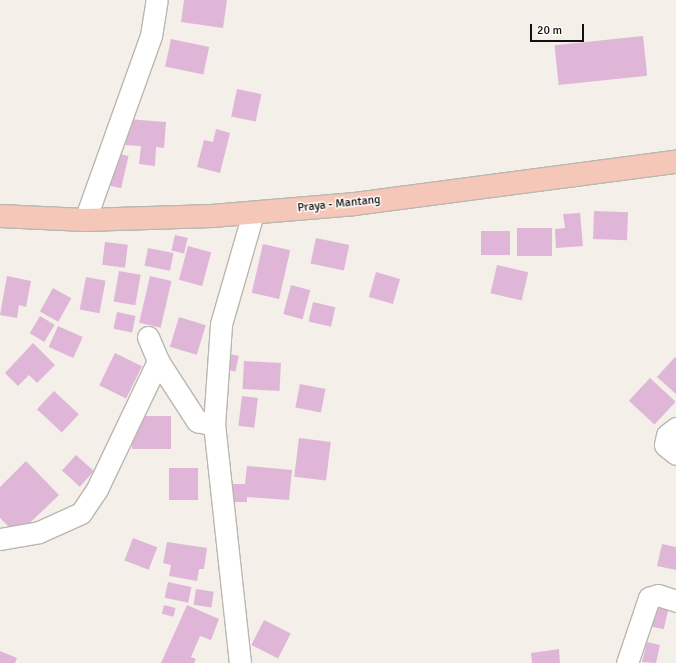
<!DOCTYPE html>
<html>
<head>
<meta charset="utf-8">
<style>
  body { margin:0 }
  #map { position:relative; width:676px; height:663px; overflow:hidden; background:#f4efe8; font-family:Signika,sans-serif }
  div>[style] { position:absolute }
  .building>* { inset:0; background:#dfb6d8; transform-origin:0 0 }
  .roads { filter:drop-shadow(1px 0 #bbb6b0) drop-shadow(-1px 0 #bbb6b0) drop-shadow(0 1px #bbb6b0) drop-shadow(0 -1px #bbb6b0) }
  .street>* { height:21px; margin:-10.5px; padding:0 10.5px; transform-origin:10.5px; border-radius:10.5px; background:#fff }
  .primary>* { height:22px; margin:-11px; padding:0 11px; transform-origin:11px; border-radius:11px; background:#f4c7b8 }
  span { translate:-50% -50%; white-space:nowrap; text-align:center; line-height:1.15; -webkit-text-stroke:3px #fffcfa; paint-order:stroke }
  .street-label { font-size:12px; color:#13110f }
  .scale { position:absolute; left:530px; top:24px; width:54px; height:18px; box-sizing:border-box; border:2px solid #13110f; border-top:0; padding-left:5px; font-size:12px; line-height:14px; white-space:nowrap; color:#13110f; -webkit-text-stroke:3px #fffcfa; paint-order:stroke }
</style>
</head>
<body>
<div id="map">
  <div class="building">
    <div style="clip-path:polygon(184px 0,227px 0,223px 28px,181px 22px)"></div>
    <div style="left:643px;top:36px;width:40px;height:89px;rotate:84deg"></div>
    <div style="left:171px;top:39px;width:39px;height:28px;rotate:12deg"></div>
    <div style="left:237px;top:89px;width:25px;height:28px;rotate:12deg"></div>
    <div style="clip-path:polygon(127px 119px,166px 122px,164px 148px,156px 147px,155px 166px,139px 164px,141px 146px,125px 145px)"></div>
    <div style="clip-path:polygon(216px 129px,230px 133px,220px 173px,197px 167px,204px 140px,213px 142px)"></div>
    <div style="left:111px;top:152px;width:18px;height:33px;rotate:13deg"></div>
    <div style="left:594px;top:211px;width:34px;height:28px;rotate:2deg"></div>
    <div style="clip-path:polygon(580px 213px,583px 246px,556px 248px,555px 229px,565px 228px,563px 214px)"></div>
    <div style="left:517px;top:228px;width:35px;height:28px"></div>
    <div style="left:481px;top:231px;width:29px;height:24px"></div>
    <div style="left:175px;top:235px;width:13px;height:16px;rotate:13deg"></div>
    <div style="left:316px;top:238px;width:34px;height:26px;rotate:12deg"></div>
    <div style="left:105px;top:242px;width:23px;height:23px;rotate:7deg"></div>
    <div style="left:263px;top:244px;width:28px;height:50px;rotate:13deg"></div>
    <div style="left:188px;top:246px;width:24px;height:35px;rotate:15deg"></div>
    <div style="left:148px;top:248px;width:26px;height:18px;rotate:11deg"></div>
    <div style="left:497px;top:265px;width:32px;height:29px;rotate:13deg"></div>
    <div style="left:119px;top:271px;width:22px;height:31px;rotate:10deg"></div>
    <div style="left:376px;top:272px;width:25px;height:26px;rotate:16deg"></div>
    <div style="clip-path:polygon(7px 276px,31px 281px,26px 307px,19px 305px,17px 318px,0 315px)"></div>
    <div style="left:150px;top:276px;width:22px;height:48px;rotate:13deg"></div>
    <div style="left:86px;top:277px;width:20px;height:33px;rotate:11deg"></div>
    <div style="left:291px;top:285px;width:20px;height:30px;rotate:15deg"></div>
    <div style="left:53px;top:288px;width:21px;height:27px;rotate:29deg"></div>
    <div style="left:313px;top:302px;width:23px;height:20px;rotate:13deg"></div>
    <div style="left:117px;top:312px;width:19px;height:17px;rotate:12deg"></div>
    <div style="left:40px;top:316px;width:17px;height:20px;rotate:31deg"></div>
    <div style="left:179px;top:317px;width:28px;height:31px;rotate:17deg"></div>
    <div style="left:58px;top:326px;width:27px;height:23px;rotate:24deg"></div>
    <div style="clip-path:polygon(33px 343px,55px 365px,37px 383px,29px 375px,18px 386px,5px 373px)"></div>
    <div style="left:115px;top:353px;width:30px;height:36px;rotate:26deg"></div>
    <div style="left:225px;top:353px;width:14px;height:16px;rotate:12deg"></div>
    <div style="clip-path:polygon(675px 357px,676px 358px,676px 394px,657px 377px)"></div>
    <div style="left:244px;top:361px;width:37px;height:28px;rotate:3deg"></div>
    <div style="left:650px;top:378px;width:35px;height:31px;rotate:43deg"></div>
    <div style="left:300px;top:384px;width:26px;height:24px;rotate:11deg"></div>
    <div style="left:54px;top:391px;width:34px;height:25px;rotate:43deg"></div>
    <div style="left:242px;top:396px;width:16px;height:30px;rotate:7deg"></div>
    <div style="left:132px;top:416px;width:39px;height:33px"></div>
    <div style="left:299px;top:438px;width:32px;height:39px;rotate:7deg"></div>
    <div style="left:76px;top:455px;width:24px;height:21px;rotate:42deg"></div>
    <div style="clip-path:polygon(26px 461px,59px 495px,17px 535px,0 518px,0 487px)"></div>
    <div style="clip-path:polygon(247px 466px,292px 470px,289px 500px,247px 497px,247px 502px,230px 502px,230px 484px,245px 484px)"></div>
    <div style="left:169px;top:468px;width:29px;height:32px"></div>
    <div style="left:133px;top:538px;width:26px;height:24px;rotate:21deg"></div>
    <div style="clip-path:polygon(167px 542px,207px 548px,204px 569px,199px 569px,197px 581px,169px 576px,171px 565px,163px 563px)"></div>
    <div style="clip-path:polygon(662px 544px,676px 547px,676px 570px,657px 566px)"></div>
    <div style="left:168px;top:582px;width:24px;height:16px;rotate:12deg"></div>
    <div style="left:196px;top:589px;width:18px;height:16px;rotate:9deg"></div>
    <div style="left:164px;top:605px;width:12px;height:9px;rotate:14deg"></div>
    <div style="clip-path:polygon(187px 605px,219px 619px,211px 640px,200px 636px,191px 657px,196px 659px,194px 663px,161px 663px)"></div>
    <div style="left:656px;top:605px;width:13px;height:22px;rotate:13deg"></div>
    <div style="left:264px;top:620px;width:30px;height:28px;rotate:27deg"></div>
    <div style="clip-path:polygon(647px 642px,660px 645px,656px 663px,642px 662px)"></div>
    <div style="clip-path:polygon(559px 649px,560px 663px,532px 663px,531px 653px)"></div>
    <div style="clip-path:polygon(0 651px,17px 658px,15px 663px,0 663px)"></div>
  </div>
  <div class="roads">
    <div class="street">
      <div style="left:85px;top:220px;width:195px;rotate:-70.3deg"></div>
      <div style="left:151px;top:36px;width:36px;rotate:-81deg"></div>
      <div style="left:148px;top:337px;width:26px;rotate:67deg"></div>
      <div style="left:158px;top:361px;width:72px;rotate:57deg"></div>
      <div style="left:197px;top:421px;width:17px;rotate:13deg"></div>
      <div style="left:676px;top:428px;width:11px;rotate:142deg"></div>
      <div style="left:667px;top:435px;width:10px;rotate:101deg"></div>
      <div style="left:665px;top:445px;width:14px;rotate:39deg"></div>
      <div style="left:0;top:539px;width:40px;rotate:-10deg"></div>
      <div style="left:39px;top:532px;width:46px;rotate:-24.3deg"></div>
      <div style="left:81px;top:513px;width:29px;rotate:-56deg"></div>
      <div style="left:97px;top:489px;width:142px;rotate:-64.5deg"></div>
      <div style="left:240px;top:663px;width:239px;rotate:-96.2deg"></div>
      <div style="left:214px;top:425px;width:101px;rotate:-86deg"></div>
      <div style="left:221px;top:324px;width:116px;rotate:-73.9deg"></div>
      <div style="left:627px;top:663px;width:69px;rotate:-71.3deg"></div>
      <div style="left:649px;top:598px;width:9px;rotate:-18deg"></div>
      <div style="left:658px;top:595px;width:19px;rotate:18deg"></div>
    </div>
    <div class="primary">
      <div style="left:0;top:216px;width:85px;rotate:2.7deg"></div>
      <div style="left:85px;top:220px;width:127px;rotate:-1.8deg"></div>
      <div style="left:212px;top:216px;width:144px;rotate:-4.8deg"></div>
      <div style="left:355px;top:204px;width:324px;rotate:-7.5deg"></div>
    </div>
  </div>
  <div class="street-label">
    <span style="left:339px;top:204px;rotate:-6deg">Praya - Mantang</span>
  </div>
  <div class="scale">20 m</div>
</div>
</body>
</html>
